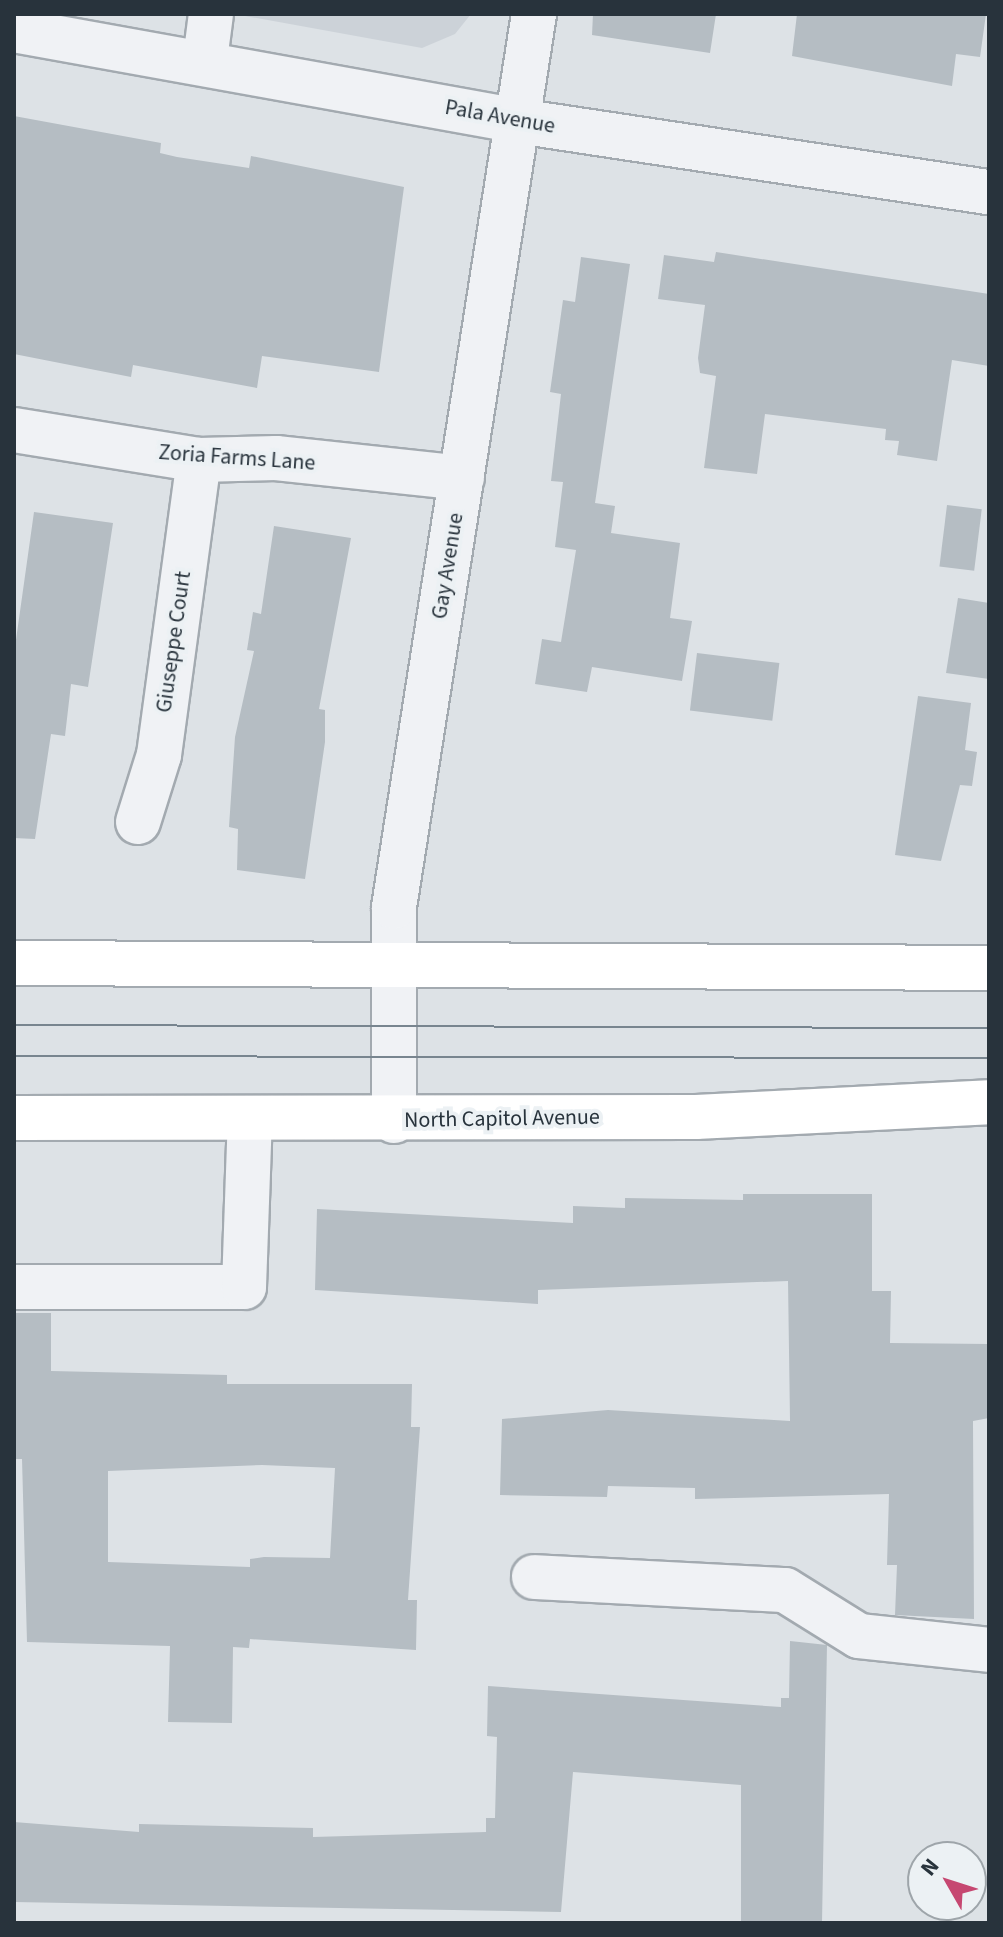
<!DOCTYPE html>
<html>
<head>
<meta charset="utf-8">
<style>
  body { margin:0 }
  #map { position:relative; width:1003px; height:1937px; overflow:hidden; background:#dde2e6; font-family:"Source Sans 3",sans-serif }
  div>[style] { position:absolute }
  .built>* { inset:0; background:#ccd2d8 }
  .building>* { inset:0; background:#b5bdc3; transform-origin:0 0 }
  .roads { filter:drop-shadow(2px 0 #a3aab0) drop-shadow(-2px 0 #a3aab0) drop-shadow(0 2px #a3aab0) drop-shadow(0 -2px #a3aab0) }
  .minor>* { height:44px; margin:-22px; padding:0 22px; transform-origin:22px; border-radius:22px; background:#f0f2f5 }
  .major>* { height:44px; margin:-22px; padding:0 22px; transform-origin:22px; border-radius:22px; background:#fff }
  .tram>* { height:2px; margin:-1px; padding:0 1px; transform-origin:1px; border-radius:1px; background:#78858f }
  span { translate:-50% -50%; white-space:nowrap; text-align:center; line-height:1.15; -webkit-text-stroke:8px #ecf1f4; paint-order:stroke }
  .street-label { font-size:22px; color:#28333c }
  .frame { position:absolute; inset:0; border:16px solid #28333c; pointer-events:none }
  .north { position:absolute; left:907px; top:1841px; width:80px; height:80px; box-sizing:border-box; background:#ecf1f4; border:2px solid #9ea5aa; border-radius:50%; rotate:309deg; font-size:22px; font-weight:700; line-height:32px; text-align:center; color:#28333c }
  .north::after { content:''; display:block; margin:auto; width:28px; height:36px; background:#c64771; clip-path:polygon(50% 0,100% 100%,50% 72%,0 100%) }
</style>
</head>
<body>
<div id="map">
  <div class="built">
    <div style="clip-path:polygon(234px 14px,471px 14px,455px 34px,422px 48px)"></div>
  </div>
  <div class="building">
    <div style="clip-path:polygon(593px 14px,716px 14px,710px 53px,592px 35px)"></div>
    <div style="clip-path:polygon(797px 14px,986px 14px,980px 57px,956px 54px,952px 86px,792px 56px)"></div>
    <div style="clip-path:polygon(14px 116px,161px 143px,160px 153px,177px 157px,249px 168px,251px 156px,404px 187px,379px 372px,262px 356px,257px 388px,133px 365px,131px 377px,14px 354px)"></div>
    <div style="clip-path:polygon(716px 252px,989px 294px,989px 366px,952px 360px,937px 461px,897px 455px,899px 441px,885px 440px,886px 429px,765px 414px,757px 474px,704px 468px,716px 376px,700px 373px,698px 358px,705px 305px,658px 299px,664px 255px,714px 262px)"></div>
    <div style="clip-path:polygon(581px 257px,630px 264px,595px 503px,615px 506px,611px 533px,680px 543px,670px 618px,692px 621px,682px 681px,592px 667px,587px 692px,535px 684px,542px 639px,561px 642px,576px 550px,555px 547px,563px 482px,551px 481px,561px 394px,550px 392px,563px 300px,575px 302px)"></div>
    <div style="left:947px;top:505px;width:35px;height:62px;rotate:7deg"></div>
    <div style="clip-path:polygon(34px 512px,113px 523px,88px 687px,71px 684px,65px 736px,51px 734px,35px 839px,14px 838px,14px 654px)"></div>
    <div style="clip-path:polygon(274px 526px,351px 538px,319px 709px,325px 710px,325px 742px,305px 879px,237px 870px,238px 829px,229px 827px,235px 737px,254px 651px,247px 650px,253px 612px,261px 614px)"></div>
    <div style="clip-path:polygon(958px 598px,989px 603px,989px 679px,946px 673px)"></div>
    <div style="left:697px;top:653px;width:83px;height:58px;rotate:7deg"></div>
    <div style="clip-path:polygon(918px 696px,971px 703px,965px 750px,977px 752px,972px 786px,960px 785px,941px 861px,895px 855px)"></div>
    <div style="clip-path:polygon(743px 1194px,872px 1194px,872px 1291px,891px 1291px,890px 1343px,989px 1344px,989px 1418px,973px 1421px,974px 1619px,895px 1615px,897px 1565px,887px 1565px,889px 1494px,695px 1499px,695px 1488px,608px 1486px,607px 1497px,500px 1495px,502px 1419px,608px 1410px,790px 1421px,788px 1281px,538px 1290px,538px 1304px,315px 1290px,317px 1209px,573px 1223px,573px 1206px,625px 1208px,625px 1198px,743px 1200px)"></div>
    <div style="clip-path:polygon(evenodd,14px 1313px,51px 1313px,51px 1371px,227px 1375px,227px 1384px,412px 1384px,411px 1427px,420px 1427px,408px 1600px,417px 1600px,416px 1650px,250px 1639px,249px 1648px,233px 1647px,232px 1723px,168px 1722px,170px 1646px,27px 1642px,22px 1459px,14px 1459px,14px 1313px,262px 1465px,335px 1468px,330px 1558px,264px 1557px,250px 1559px,250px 1567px,108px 1562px,108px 1471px,262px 1465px)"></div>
    <div style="clip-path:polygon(790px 1641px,827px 1645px,822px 1923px,741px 1923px,741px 1785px,573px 1772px,561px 1912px,14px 1902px,14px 1822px,139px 1832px,139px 1824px,313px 1828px,313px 1837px,486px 1832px,486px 1818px,495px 1818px,497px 1737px,487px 1736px,488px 1686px,781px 1707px,781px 1698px,789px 1698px)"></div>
  </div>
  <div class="roads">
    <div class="minor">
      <div style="left:14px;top:30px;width:512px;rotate:10.23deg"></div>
      <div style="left:518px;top:121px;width:476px;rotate:8.6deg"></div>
      <div style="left:205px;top:60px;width:46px;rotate:-82.6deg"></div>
      <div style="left:14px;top:430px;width:187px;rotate:9.2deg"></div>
      <div style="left:199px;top:460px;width:77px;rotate:-1.5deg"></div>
      <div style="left:276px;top:458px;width:187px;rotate:6.1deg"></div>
      <div style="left:138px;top:822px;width:70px;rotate:-72.6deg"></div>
      <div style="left:159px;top:755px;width:298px;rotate:-82.3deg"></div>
      <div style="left:394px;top:1121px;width:214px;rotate:-90deg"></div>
      <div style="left:394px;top:907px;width:904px;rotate:-81.09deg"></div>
      <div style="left:14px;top:1287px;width:230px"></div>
      <div style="left:244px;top:1287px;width:168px;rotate:-88deg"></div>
      <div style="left:534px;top:1577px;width:251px;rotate:3deg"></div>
      <div style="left:785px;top:1590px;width:87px;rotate:31.9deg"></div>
      <div style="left:859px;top:1636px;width:131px;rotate:6.1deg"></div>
    </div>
    <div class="major">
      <div style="left:14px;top:963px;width:975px;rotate:0.29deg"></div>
      <div style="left:14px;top:1118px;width:682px;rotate:-0.08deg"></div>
      <div style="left:696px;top:1117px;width:293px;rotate:-2.9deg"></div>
    </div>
  </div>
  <div class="tram">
    <div style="left:14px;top:1025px;width:975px;rotate:0.18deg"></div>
    <div style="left:14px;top:1056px;width:975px;rotate:0.12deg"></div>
  </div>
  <div class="street-label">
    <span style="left:500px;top:117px;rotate:10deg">Pala Avenue</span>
    <span style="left:237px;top:458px;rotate:4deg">Zoria Farms Lane</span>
    <span style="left:448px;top:566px;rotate:-81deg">Gay Avenue</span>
    <span style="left:174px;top:642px;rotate:-82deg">Giuseppe Court</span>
    <span style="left:502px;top:1119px;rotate:-1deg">North Capitol Avenue</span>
  </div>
  <div class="frame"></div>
  <div class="north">N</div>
</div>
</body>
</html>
